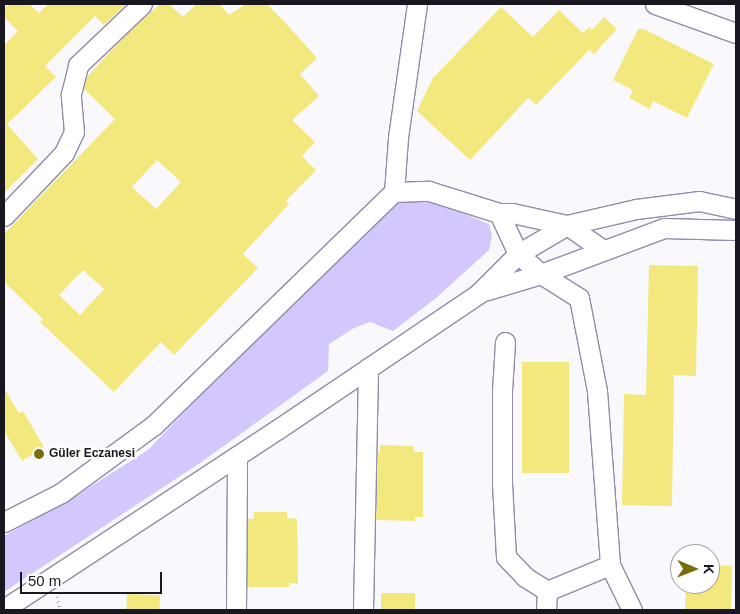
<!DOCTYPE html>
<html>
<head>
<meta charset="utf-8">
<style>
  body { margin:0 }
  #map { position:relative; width:740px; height:614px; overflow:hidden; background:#f9f8fd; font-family:Helvetica,sans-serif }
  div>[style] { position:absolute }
  .green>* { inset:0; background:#d4c7fd }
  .building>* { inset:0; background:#f3e87d; transform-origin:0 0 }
  .path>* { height:3px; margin-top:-1.5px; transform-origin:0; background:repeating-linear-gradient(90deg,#9d9ba1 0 1px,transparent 0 5px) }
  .roads { filter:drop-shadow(1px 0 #918ca4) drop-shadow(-1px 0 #918ca4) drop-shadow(0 1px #918ca4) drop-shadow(0 -1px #918ca4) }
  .minor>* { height:19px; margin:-9.5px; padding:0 9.5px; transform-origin:9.5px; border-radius:9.5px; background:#fff }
  .dots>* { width:14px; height:14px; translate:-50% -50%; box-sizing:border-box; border:2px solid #fff; border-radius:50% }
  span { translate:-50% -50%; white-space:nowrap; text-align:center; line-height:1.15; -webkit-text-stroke:4.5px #fff; paint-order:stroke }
  .poi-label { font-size:12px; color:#19171f; font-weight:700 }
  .left { translate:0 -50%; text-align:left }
  .frame { position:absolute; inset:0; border:5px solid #19171f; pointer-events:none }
  .north { position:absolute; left:670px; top:544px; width:50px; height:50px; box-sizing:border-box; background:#fff; border:1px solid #a3a2a5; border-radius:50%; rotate:91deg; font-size:14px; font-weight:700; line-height:20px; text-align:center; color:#19171f }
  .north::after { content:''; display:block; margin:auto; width:18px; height:22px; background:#776d0a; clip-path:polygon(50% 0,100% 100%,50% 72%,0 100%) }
  .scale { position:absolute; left:20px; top:572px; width:142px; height:22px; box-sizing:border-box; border:2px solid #19171f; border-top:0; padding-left:6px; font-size:15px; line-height:18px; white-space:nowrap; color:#19171f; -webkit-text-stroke:4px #fff; paint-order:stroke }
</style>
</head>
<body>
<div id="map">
  <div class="green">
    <div style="clip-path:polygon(426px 198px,489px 224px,492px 235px,489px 250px,436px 298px,393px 331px,370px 322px,354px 328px,329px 344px,328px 371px,200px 463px,4px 592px,4px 536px,71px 499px,148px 450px,288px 303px,395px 203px)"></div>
  </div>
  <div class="building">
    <div style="clip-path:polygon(9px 4px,29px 4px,39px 13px,48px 4px,126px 4px,104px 25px,95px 16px,45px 66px,56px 77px,7px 124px,38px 159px,4px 193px,4px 45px,18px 31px,4px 17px,4px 9px)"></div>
    <div style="clip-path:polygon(evenodd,160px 4px,169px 4px,183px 17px,197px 4px,219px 4px,229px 15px,246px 4px,267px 4px,291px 29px,317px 58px,300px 74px,319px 96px,292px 120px,315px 142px,302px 156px,316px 170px,286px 201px,289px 204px,243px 254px,258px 268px,174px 355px,161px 342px,114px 392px,40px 322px,43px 319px,4px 282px,4px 234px,115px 119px,84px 89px,87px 77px,120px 41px,160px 4px,157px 160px,181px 182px,156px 209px,132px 187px,157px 160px,160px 4px,83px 270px,104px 289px,80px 315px,59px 295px,83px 270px)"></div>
    <div style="clip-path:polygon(501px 7px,533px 37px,559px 10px,583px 33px,589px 27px,592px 30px,604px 17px,617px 29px,594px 54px,589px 50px,536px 105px,528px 98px,470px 160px,417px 111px,433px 78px)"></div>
    <div style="clip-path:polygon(638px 29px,644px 29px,714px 64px,687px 118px,653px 101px,650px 109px,629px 98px,633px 90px,613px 80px)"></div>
    <div style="clip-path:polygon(649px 265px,698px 266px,696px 376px,674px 375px,672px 506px,622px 505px,624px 394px,646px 395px)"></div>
    <div style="left:522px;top:362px;width:47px;height:111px"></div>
    <div style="clip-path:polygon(4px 388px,19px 413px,23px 411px,44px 447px,22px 461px,4px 431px)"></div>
    <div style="clip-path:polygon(380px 445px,413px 446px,414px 452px,423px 452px,423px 517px,415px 517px,415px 521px,376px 520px,378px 453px,380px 453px)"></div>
    <div style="clip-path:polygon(254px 512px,287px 512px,287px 518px,297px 519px,298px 584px,289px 583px,289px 587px,247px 587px,248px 519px,254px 519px)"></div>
    <div style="clip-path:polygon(710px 565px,732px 566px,731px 610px,685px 610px,686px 584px,710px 584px)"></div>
    <div style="left:381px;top:593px;width:34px;height:17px"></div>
    <div style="left:127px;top:594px;width:33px;height:16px;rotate:2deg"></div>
  </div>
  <div class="path">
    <div style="left:57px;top:596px;width:14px;rotate:78deg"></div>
  </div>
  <div class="roads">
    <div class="minor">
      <div style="left:417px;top:4px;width:135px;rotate:98.1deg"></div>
      <div style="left:398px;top:138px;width:54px;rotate:94.2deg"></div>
      <div style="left:394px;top:192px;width:35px;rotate:-2deg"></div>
      <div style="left:429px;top:191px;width:73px;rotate:17.4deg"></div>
      <div style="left:499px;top:213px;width:13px"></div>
      <div style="left:512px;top:213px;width:56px;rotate:12.3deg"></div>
      <div style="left:567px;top:225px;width:44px;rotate:34.8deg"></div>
      <div style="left:655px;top:4px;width:86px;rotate:19.7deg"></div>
      <div style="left:499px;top:213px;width:45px;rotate:65.1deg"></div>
      <div style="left:518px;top:254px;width:30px;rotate:41deg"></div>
      <div style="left:541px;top:274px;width:45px;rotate:32.3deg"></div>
      <div style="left:579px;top:298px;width:95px;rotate:79deg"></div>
      <div style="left:597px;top:391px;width:174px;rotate:85.7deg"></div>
      <div style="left:610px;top:565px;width:50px;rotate:63.9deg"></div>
      <div style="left:4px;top:216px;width:87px;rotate:-46.4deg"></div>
      <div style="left:64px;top:153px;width:23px;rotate:-65deg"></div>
      <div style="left:74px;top:132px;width:38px;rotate:-95deg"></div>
      <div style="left:71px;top:94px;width:30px;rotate:-76deg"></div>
      <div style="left:78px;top:65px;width:88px;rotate:-43.6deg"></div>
      <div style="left:481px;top:292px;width:63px;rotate:-16.7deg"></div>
      <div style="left:541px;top:274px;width:131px;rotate:-20.5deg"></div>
      <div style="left:664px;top:228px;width:72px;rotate:1.6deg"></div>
      <div style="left:505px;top:342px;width:49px;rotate:93.5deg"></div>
      <div style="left:502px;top:391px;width:92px;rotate:90deg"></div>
      <div style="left:502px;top:483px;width:74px;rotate:86.9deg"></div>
      <div style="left:506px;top:557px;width:28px;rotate:46deg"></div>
      <div style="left:525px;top:577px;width:26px;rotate:32deg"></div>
      <div style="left:4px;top:522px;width:64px;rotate:-27deg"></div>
      <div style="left:61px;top:493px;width:115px;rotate:-36.2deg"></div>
      <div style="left:154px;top:425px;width:334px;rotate:-44.2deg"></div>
      <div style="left:547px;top:591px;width:68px;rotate:-22.4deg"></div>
      <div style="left:4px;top:609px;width:328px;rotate:-33.3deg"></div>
      <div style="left:278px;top:429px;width:241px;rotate:-34deg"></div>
      <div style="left:478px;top:294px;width:57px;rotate:-45deg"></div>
      <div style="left:518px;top:254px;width:57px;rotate:-30.6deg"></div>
      <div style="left:567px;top:225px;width:71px;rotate:-13.1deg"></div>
      <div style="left:636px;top:209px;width:64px;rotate:-7.2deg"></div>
      <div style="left:699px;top:201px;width:38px;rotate:12deg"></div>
      <div style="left:236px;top:610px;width:154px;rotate:-89.6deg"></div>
      <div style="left:363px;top:610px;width:242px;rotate:-88.8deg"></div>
      <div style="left:546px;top:610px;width:19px;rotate:-87deg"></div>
    </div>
  </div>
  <div class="dots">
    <div style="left:39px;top:454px;background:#776d0a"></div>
  </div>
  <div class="poi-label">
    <span class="left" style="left:49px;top:454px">Güler Eczanesi</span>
  </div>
  <div class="frame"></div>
  <div class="north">K</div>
  <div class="scale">50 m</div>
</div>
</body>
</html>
